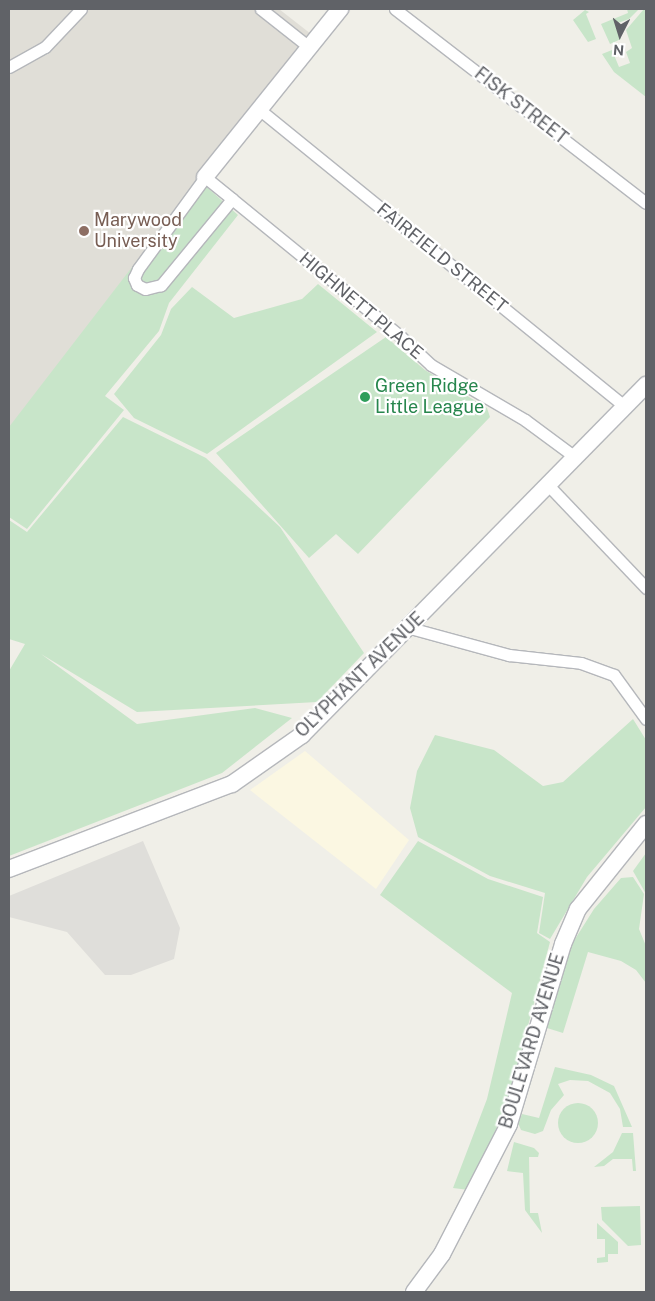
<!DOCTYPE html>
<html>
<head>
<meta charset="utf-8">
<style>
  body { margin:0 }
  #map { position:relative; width:655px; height:1301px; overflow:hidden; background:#f0efe8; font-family:"Public Sans",sans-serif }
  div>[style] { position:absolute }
  .commercial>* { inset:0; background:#fbf7e2 }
  .industrial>* { inset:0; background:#dfdeda }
  .education>* { inset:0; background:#e0ded7 }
  .green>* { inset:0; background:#c8e5c9 }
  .round { border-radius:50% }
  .roads { filter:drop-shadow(1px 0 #b5b7bb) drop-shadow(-1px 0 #b5b7bb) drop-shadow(0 1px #b5b7bb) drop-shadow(0 -1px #b5b7bb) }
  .street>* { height:11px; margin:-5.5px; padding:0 5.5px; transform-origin:5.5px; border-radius:5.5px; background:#fff }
  .secondary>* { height:16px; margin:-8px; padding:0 8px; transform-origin:8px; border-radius:8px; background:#fff }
  .dots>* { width:14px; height:14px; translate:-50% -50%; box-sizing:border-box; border:2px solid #fff; border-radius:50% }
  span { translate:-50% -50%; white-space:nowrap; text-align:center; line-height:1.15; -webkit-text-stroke:4.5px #fff; paint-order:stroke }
  .street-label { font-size:18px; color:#606267 }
  .education-label { font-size:18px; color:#785e54 }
  .left { translate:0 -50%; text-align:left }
  .leisure-label { font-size:18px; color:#27864d }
  .frame { position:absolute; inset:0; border:10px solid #606267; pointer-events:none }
  .north { position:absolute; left:595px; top:10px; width:50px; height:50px; -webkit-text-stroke:4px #fff; paint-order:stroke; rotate:185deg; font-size:14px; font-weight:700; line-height:20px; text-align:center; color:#606267 }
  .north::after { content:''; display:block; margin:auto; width:18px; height:22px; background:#606267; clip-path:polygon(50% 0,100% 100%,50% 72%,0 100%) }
</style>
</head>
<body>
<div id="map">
  <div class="commercial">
    <div style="clip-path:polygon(305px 751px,409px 840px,376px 889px,250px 790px)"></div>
  </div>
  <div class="industrial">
    <div style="clip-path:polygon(143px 841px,180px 928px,174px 959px,131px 975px,105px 975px,67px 932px,9px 917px,9px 896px)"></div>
  </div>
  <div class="education">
    <div style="clip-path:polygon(9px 9px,279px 9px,311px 34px,9px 429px)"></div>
  </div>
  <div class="green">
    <div style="clip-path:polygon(627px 9px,639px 9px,629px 19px,615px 24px,621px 39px,610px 44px,601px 24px,628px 13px)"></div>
    <div style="clip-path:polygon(644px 9px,646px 9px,646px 97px,614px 72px,602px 54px,612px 50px,619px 67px,630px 63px,626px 52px,632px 48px,626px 30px)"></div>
    <div style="clip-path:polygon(585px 10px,589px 12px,586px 14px,596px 39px,588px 42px,573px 20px)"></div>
    <div style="clip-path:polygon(199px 180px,238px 215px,169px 303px,159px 331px,105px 396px,124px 410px,27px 529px,9px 517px,9px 427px)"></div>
    <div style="clip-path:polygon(318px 284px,377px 332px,207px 454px,134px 418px,114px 394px,161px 335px,171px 309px,192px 287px,234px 318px,302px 299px)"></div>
    <div style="clip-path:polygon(386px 337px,425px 370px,487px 408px,490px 417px,358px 554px,336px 534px,309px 558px,216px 453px)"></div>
    <div style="clip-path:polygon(123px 417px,206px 458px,280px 527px,364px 653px,317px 702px,137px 712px,41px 654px,137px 724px,255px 708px,292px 718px,222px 773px,9px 856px,9px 671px,25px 644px,9px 639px,9px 520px,27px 532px)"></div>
    <div style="clip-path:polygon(633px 719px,646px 740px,646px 807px,587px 877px,550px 939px,539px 933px,545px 893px,490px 876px,418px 837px,410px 808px,417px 771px,435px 735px,494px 750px,543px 786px,563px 782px)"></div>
    <div style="clip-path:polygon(418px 841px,488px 879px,543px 897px,537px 933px,550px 942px,508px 1102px,469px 1190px,453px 1188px,487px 1099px,512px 993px,380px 895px)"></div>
    <div style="clip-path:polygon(646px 853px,646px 894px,633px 871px)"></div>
    <div style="clip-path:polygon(633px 877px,644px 894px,639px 929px,646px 946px,646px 983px,636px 970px,621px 961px,588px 952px,563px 1033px,547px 1028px,565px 955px,594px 909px,621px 878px)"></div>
    <div style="clip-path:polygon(555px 1067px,591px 1075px,614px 1086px,632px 1127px,623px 1127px,620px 1109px,610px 1093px,588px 1081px,570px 1080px,558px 1084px,564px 1095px,551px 1110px,543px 1131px,535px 1134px,521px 1130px,518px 1123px,522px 1114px,539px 1118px)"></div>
    <div class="round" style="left:558px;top:1103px;width:40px;height:40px"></div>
    <div style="clip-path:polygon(622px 1133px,633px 1133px,636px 1171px,633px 1171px,632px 1159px,613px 1159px,604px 1166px,594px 1167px,613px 1152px)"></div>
    <div style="clip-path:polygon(514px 1142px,534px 1148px,539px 1153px,538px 1157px,529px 1157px,530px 1213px,538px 1213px,542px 1233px,525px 1210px,523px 1173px,507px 1171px)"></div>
    <div style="clip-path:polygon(640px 1206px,641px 1245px,628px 1246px,602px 1220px,601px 1207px)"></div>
    <div style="clip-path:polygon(597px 1223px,618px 1242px,618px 1254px,608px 1254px,608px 1262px,597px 1263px,597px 1258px,605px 1257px,605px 1239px,597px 1239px)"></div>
  </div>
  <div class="roads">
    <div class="street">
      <div style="left:261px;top:9px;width:61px;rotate:38.4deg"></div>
      <div style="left:395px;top:9px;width:317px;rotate:37.7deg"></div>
      <div style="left:9px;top:67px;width:41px;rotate:-29.1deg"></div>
      <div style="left:45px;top:47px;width:52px;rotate:-46.5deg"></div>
      <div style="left:260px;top:110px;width:469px;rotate:39.1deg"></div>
      <div style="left:232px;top:199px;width:112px;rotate:129.5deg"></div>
      <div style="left:161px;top:285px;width:16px;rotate:166deg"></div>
      <div style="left:145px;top:289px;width:9px;rotate:-153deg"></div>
      <div style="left:137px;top:285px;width:8px;rotate:-113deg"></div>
      <div style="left:134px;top:278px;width:10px;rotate:-66deg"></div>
      <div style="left:138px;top:269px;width:114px;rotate:-53.9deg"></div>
      <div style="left:205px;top:177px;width:35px;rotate:39deg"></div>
      <div style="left:232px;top:199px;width:218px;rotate:39.2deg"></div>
      <div style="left:401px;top:337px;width:41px;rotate:43deg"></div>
      <div style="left:431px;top:365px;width:109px;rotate:30.3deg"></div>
      <div style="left:525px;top:420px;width:62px;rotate:36.5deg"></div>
      <div style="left:548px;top:485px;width:142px;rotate:46.4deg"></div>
      <div style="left:410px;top:628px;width:103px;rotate:15.3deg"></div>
      <div style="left:509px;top:655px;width:72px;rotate:6.3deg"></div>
      <div style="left:581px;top:663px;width:35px;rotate:20deg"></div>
      <div style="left:614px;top:675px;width:54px;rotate:54deg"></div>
    </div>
    <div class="secondary">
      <div style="left:205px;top:177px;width:216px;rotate:-51.2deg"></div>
      <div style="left:9px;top:869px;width:239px;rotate:-20.9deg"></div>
      <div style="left:232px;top:784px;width:85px;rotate:-35deg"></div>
      <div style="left:302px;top:735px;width:491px;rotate:-45.5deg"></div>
      <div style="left:414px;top:1292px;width:47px;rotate:-53.6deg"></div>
      <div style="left:442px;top:1254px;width:146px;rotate:-62.7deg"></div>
      <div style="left:509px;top:1124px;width:188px;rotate:-73.3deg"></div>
      <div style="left:563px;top:944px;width:38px;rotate:-67deg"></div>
      <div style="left:578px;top:909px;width:109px;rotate:-51.3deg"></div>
    </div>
  </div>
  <div class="dots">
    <div style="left:84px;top:231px;background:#8d6e63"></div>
    <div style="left:365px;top:397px;background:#2e9e5b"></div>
  </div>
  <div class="street-label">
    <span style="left:521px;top:106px;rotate:38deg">FISK STREET</span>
    <span style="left:442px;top:258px;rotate:39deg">FAIRFIELD STREET</span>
    <span style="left:361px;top:306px;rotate:40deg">HIGHNETT PLACE</span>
    <span style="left:360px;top:675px;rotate:-44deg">OLYPHANT AVENUE</span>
    <span style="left:532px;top:1041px;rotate:-73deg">BOULEVARD AVENUE</span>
  </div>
  <div class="education-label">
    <span class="left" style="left:94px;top:231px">Marywood<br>University</span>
  </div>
  <div class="leisure-label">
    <span class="left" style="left:375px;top:397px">Green Ridge<br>Little League</span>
  </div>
  <div class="frame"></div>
  <div class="north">N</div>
</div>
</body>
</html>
